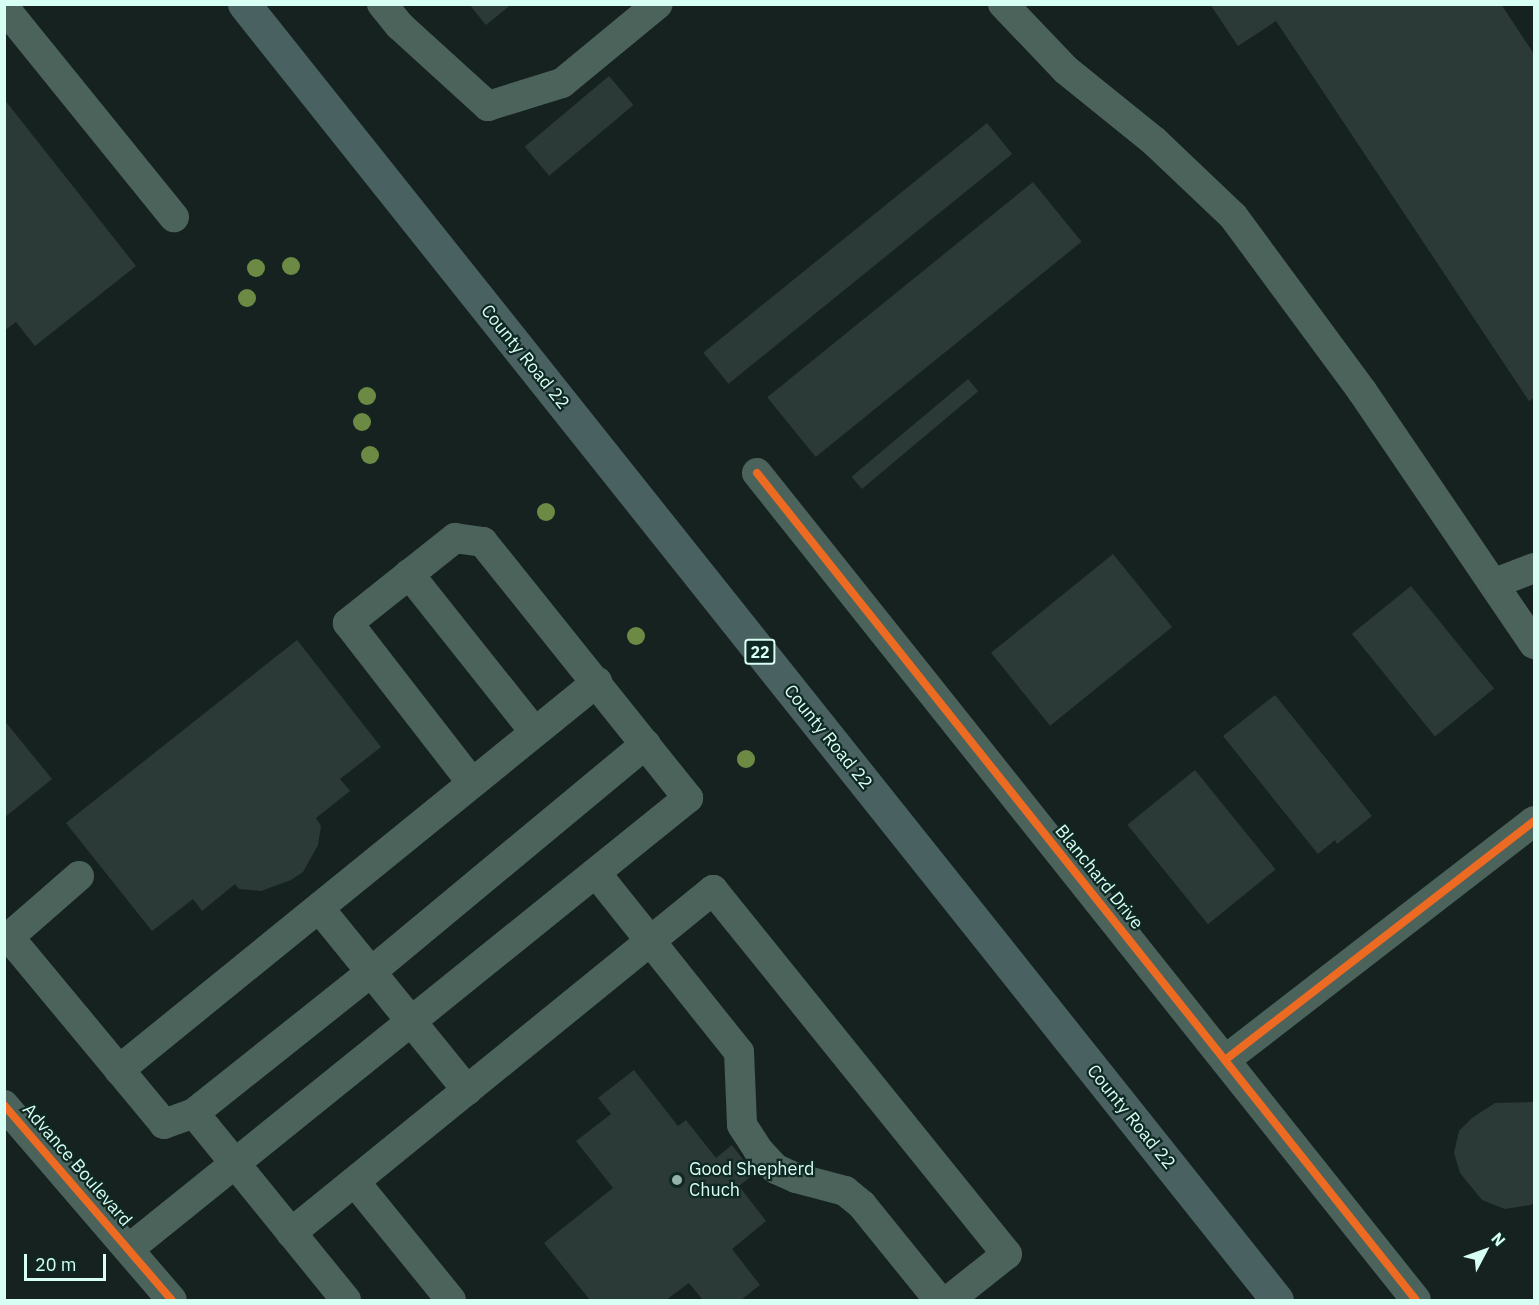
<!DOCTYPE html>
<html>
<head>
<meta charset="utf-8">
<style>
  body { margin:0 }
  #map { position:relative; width:1539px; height:1305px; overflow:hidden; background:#162220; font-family:"IBM Plex Sans",sans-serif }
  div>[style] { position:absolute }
  .building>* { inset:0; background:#2b3a37; transform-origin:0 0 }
  .minor>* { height:30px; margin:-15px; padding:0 15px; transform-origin:15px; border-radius:15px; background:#4b635a }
  .major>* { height:33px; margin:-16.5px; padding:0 16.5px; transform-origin:16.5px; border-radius:16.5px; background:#496261 }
  .cycleway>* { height:8px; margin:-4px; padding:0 4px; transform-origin:4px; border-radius:4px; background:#ed6a23 }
  .trees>* { width:18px; height:18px; margin:-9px; border-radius:50%; background:#6d8a45 }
  .dots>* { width:16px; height:16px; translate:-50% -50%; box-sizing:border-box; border:3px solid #102823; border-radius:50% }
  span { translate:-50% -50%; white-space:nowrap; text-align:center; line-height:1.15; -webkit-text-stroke:4.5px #102823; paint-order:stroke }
  .shield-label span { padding:2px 4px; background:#102823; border:2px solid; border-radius:4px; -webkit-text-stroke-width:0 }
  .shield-label { font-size:16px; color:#d8fff3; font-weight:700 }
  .street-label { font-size:18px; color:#d8fff3 }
  .poi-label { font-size:18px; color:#d8fff3 }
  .left { translate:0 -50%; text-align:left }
  .frame { position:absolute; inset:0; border:6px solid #d8fff3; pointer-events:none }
  .north { position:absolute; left:1455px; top:1221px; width:60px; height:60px; -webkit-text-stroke:4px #102823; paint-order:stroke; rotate:49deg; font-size:16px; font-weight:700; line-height:24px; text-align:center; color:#d8fff3 }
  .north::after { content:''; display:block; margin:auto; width:21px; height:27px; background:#d8fff3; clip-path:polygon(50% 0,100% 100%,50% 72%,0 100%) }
  .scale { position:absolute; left:24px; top:1254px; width:82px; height:27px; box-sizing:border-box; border:3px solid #d8fff3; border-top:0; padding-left:8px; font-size:18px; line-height:21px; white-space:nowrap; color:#d8fff3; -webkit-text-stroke:4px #102823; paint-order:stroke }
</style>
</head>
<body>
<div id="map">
  <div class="building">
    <div style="clip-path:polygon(469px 4px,512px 4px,486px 25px)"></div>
    <div style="clip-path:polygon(1210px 4px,1501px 4px,1534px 54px,1534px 398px,1529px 401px,1276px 21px,1238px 46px)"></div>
    <div style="left:609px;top:76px;width:38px;height:110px;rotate:50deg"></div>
    <div style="clip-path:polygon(4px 99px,136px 266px,35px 346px,16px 322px,4px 331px)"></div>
    <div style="left:987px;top:123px;width:40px;height:365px;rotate:51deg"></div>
    <div style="left:1033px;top:182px;width:77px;height:342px;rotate:51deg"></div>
    <div style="left:968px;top:379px;width:16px;height:152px;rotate:50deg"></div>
    <div style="left:1113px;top:554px;width:94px;height:157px;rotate:51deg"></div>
    <div style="left:1411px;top:586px;width:132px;height:76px;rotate:51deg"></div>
    <div style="clip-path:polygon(297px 640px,381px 747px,340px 779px,350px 791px,316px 818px,321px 826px,318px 845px,303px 872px,291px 880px,261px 891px,239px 889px,235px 884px,202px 911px,193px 899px,152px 931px,66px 823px)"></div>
    <div style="clip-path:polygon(1275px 695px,1372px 816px,1337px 844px,1335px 840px,1318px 854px,1223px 736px)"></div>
    <div style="clip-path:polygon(4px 720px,52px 779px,4px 818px)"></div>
    <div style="left:1195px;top:770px;width:128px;height:87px;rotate:51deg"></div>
    <div style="clip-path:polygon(634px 1070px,678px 1126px,686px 1120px,716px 1158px,732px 1145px,754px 1174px,739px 1186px,766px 1221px,732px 1249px,760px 1285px,741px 1300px,703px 1300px,689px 1283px,666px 1300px,590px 1300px,544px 1243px,613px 1188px,576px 1141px,611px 1114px,598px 1098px)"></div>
    <div style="clip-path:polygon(1534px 1102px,1534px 1202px,1531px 1205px,1505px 1209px,1482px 1200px,1460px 1173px,1454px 1153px,1459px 1131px,1472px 1118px,1495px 1103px)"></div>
  </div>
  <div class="minor">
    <div style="left:382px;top:4px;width:28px;rotate:51deg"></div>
    <div style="left:400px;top:26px;width:119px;rotate:42.3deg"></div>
    <div style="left:488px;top:106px;width:77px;rotate:-17.3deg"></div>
    <div style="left:562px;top:83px;width:124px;rotate:-39.5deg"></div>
    <div style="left:1003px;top:4px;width:91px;rotate:46.3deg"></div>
    <div style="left:1066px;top:70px;width:113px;rotate:38.9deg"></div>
    <div style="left:1154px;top:141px;width:109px;rotate:43.5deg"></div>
    <div style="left:1233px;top:216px;width:217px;rotate:53.6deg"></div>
    <div style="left:1362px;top:391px;width:306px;rotate:55.8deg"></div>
    <div style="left:4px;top:15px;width:7px;rotate:8deg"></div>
    <div style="left:11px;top:16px;width:259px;rotate:51deg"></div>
    <div style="left:757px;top:473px;width:1057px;rotate:51.45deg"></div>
    <div style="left:409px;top:574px;width:201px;rotate:51.5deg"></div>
    <div style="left:1495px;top:583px;width:42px;rotate:-21deg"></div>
    <div style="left:596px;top:873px;width:229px;rotate:51.4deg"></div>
    <div style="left:739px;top:1052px;width:73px;rotate:87.6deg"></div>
    <div style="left:742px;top:1125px;width:30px;rotate:57deg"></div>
    <div style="left:758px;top:1150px;width:26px;rotate:47deg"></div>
    <div style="left:776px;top:1169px;width:22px;rotate:24deg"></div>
    <div style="left:796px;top:1178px;width:51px;rotate:14.9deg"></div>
    <div style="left:845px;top:1191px;width:22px;rotate:39deg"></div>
    <div style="left:862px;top:1205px;width:122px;rotate:51deg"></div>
    <div style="left:79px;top:876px;width:93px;rotate:138.9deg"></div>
    <div style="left:9px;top:937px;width:243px;rotate:50.3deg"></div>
    <div style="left:164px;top:1124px;width:32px;rotate:-20deg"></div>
    <div style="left:194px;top:1113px;width:241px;rotate:50.9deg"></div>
    <div style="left:319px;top:908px;width:235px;rotate:50.9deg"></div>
    <div style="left:1225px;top:1060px;width:391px;rotate:-37.7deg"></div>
    <div style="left:119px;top:1070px;width:616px;rotate:-39.07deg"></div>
    <div style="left:4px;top:1105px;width:257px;rotate:49.3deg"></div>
    <div style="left:194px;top:1113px;width:226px;rotate:-38.5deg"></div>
    <div style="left:371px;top:972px;width:357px;rotate:-39.7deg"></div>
    <div style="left:355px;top:1182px;width:152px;rotate:50.9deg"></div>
    <div style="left:291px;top:1233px;width:544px;rotate:-39.1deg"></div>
    <div style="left:713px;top:890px;width:468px;rotate:51.1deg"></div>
    <div style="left:1007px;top:1254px;width:74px;rotate:141.6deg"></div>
    <div style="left:130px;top:1248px;width:717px;rotate:-38.88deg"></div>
    <div style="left:688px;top:798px;width:328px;rotate:-128.7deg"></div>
    <div style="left:483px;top:542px;width:28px;rotate:-172deg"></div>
    <div style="left:455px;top:538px;width:137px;rotate:141.5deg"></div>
    <div style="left:348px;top:623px;width:202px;rotate:52.2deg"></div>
  </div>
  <div class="major">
    <div style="left:244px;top:4px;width:1657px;rotate:51.44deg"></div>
  </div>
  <div class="cycleway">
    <div style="left:757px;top:473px;width:1057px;rotate:51.45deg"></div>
    <div style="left:1225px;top:1060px;width:391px;rotate:-37.7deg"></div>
    <div style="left:4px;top:1105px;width:257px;rotate:49.3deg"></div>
  </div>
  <div class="trees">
    <div style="left:291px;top:266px"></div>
    <div style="left:256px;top:268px"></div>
    <div style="left:247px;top:298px"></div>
    <div style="left:367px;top:396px"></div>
    <div style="left:362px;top:422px"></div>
    <div style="left:370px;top:455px"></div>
    <div style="left:546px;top:512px"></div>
    <div style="left:636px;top:636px"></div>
    <div style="left:746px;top:759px"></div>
  </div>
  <div class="dots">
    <div style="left:677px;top:1180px;background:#94b2a9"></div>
  </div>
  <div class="shield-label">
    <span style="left:760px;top:652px">22</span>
  </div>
  <div class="street-label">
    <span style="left:525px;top:357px;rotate:51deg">County Road 22</span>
    <span style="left:828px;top:737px;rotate:51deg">County Road 22</span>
    <span style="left:1099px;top:877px;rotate:51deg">Blanchard Drive</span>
    <span style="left:1131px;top:1117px;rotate:51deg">County Road 22</span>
    <span style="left:77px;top:1165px;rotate:49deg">Advance Boulevard</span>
  </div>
  <div class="poi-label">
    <span class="left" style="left:689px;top:1180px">Good Shepherd<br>Chuch</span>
  </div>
  <div class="frame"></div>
  <div class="north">N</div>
  <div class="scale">20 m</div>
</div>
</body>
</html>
